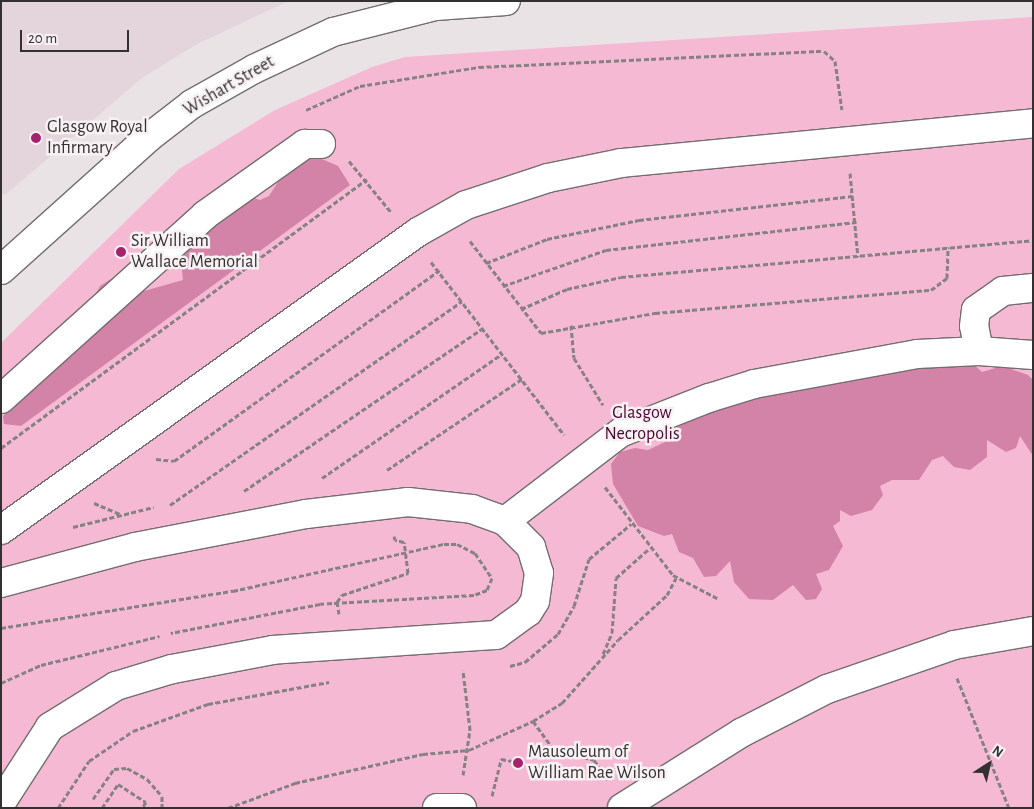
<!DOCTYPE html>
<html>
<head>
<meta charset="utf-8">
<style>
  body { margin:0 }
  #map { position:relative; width:1034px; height:809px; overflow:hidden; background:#eae3e6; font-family:"Alegreya Sans",sans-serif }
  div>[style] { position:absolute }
  .built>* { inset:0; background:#e3d5db }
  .green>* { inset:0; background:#f6b9d3 }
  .forest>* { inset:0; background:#d483a8 }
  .path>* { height:3px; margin-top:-1.5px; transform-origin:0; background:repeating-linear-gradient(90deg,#868183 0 5px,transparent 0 7.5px) }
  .roads { filter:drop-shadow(1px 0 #736d6f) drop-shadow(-1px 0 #736d6f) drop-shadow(0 1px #736d6f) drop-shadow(0 -1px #736d6f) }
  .minor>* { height:28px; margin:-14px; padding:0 14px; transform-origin:14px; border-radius:14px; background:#fff }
  .dots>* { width:14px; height:14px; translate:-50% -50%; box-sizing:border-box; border:2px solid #f7f1f3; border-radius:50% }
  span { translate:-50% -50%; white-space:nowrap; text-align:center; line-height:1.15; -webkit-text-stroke:5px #f7f1f3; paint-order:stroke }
  .street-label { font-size:18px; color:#333031 }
  .poi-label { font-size:18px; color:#333031 }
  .left { translate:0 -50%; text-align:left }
  .park-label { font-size:18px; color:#4e032f }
  .frame { position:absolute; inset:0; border:2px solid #333031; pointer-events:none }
  .north { position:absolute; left:964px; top:739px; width:50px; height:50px; -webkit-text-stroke:4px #f7f1f3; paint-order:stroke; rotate:35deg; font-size:14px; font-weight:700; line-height:20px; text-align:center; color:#333031 }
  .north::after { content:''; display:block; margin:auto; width:18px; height:22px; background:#333031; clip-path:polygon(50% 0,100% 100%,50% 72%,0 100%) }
  .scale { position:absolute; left:20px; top:30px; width:109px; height:22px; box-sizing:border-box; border:2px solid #333031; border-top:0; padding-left:6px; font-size:15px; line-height:18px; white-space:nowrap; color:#333031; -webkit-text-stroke:4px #f7f1f3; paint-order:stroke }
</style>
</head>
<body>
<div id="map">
  <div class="built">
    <div style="clip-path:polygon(1px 1px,289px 1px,197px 44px,142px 78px,5px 195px,1px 193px)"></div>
  </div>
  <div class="green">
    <div style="clip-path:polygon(1033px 17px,1033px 808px,1px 808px,1px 343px,179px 169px,275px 110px,372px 67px,405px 57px)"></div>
  </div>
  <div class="forest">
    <div style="clip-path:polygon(299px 149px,338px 166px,350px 185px,21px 426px,4px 424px,3px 416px,97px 332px,88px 309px,100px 286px,114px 277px,144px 291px,183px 280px,180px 252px,185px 246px,205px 241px,210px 222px,251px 197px,260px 200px,269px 196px)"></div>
    <div style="clip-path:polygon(915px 362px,972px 363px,982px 372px,1002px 366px,1028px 375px,1033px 380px,1033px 456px,1020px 436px,1016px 448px,1006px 452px,987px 440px,987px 457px,970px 470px,954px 467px,943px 456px,932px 460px,919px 480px,892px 480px,880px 486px,883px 495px,872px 510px,851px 516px,840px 510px,840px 521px,833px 526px,843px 546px,829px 570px,816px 574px,822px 589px,816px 599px,806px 600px,793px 585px,773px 600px,749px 599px,734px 582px,730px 561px,716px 576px,704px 577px,693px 558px,679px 552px,672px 534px,664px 536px,638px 526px,613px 484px,611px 464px,620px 452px,635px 448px,648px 450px,665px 442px,669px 425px,708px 408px)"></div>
  </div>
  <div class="path">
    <div style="left:306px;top:110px;width:59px;rotate:-24deg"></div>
    <div style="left:360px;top:86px;width:121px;rotate:-9.1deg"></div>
    <div style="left:479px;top:67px;width:345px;rotate:-2.7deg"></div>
    <div style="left:824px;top:51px;width:15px;rotate:42deg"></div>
    <div style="left:835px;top:61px;width:49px;rotate:81.9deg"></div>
    <div style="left:349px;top:161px;width:66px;rotate:50.5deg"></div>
    <div style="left:850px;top:173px;width:84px;rotate:84.6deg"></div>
    <div style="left:470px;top:241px;width:116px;rotate:52.3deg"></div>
    <div style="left:541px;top:333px;width:116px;rotate:-10deg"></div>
    <div style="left:655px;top:313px;width:277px;rotate:-4.8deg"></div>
    <div style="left:931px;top:290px;width:20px;rotate:-37deg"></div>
    <div style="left:947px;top:278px;width:31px;rotate:-88deg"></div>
    <div style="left:431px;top:262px;width:218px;rotate:52.4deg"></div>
    <div style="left:486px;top:263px;width:66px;rotate:-21.5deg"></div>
    <div style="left:547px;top:239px;width:94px;rotate:-11.7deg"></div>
    <div style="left:639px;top:220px;width:215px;rotate:-6.4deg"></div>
    <div style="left:503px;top:286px;width:109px;rotate:-19.3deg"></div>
    <div style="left:606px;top:250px;width:252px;rotate:-6.4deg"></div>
    <div style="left:521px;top:309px;width:50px;rotate:-23.5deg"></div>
    <div style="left:567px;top:289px;width:55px;rotate:-12.5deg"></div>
    <div style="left:621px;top:277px;width:414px;rotate:-5.1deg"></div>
    <div style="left:571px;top:325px;width:33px;rotate:85deg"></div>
    <div style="left:574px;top:358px;width:55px;rotate:58.3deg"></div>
    <div style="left:1px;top:448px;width:454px;rotate:-36.3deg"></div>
    <div style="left:156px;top:459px;width:18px;rotate:6deg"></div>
    <div style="left:174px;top:461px;width:327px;rotate:-35.7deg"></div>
    <div style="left:387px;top:470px;width:163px;rotate:-34deg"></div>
    <div style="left:322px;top:478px;width:219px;rotate:-34.6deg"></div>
    <div style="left:605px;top:487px;width:111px;rotate:52.3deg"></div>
    <div style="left:673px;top:575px;width:52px;rotate:27.6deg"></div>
    <div style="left:244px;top:491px;width:289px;rotate:-34.3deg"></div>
    <div style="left:94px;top:503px;width:28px;rotate:23deg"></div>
    <div style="left:170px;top:505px;width:356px;rotate:-34.9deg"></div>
    <div style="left:73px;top:527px;width:83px;rotate:-13.9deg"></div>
    <div style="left:339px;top:614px;width:12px;rotate:-99deg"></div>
    <div style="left:337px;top:602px;width:9px;rotate:-54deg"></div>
    <div style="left:342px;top:595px;width:70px;rotate:-18.4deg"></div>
    <div style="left:408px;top:573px;width:31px;rotate:-97deg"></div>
    <div style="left:404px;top:542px;width:9px;rotate:-167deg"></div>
    <div style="left:395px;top:540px;width:4px;rotate:-104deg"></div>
    <div style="left:1px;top:628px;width:235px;rotate:-9.1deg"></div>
    <div style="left:233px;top:591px;width:216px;rotate:-12.6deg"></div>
    <div style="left:444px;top:544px;width:13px"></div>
    <div style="left:457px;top:544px;width:20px;rotate:27deg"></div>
    <div style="left:475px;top:553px;width:30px;rotate:56deg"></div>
    <div style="left:492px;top:578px;width:13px;rotate:113deg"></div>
    <div style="left:487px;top:590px;width:14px;rotate:159deg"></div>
    <div style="left:474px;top:595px;width:154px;rotate:176.7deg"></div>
    <div style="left:320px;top:604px;width:152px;rotate:169deg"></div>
    <div style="left:603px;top:654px;width:23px;rotate:-67deg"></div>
    <div style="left:612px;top:633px;width:55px;rotate:-85.8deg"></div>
    <div style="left:616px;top:578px;width:45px;rotate:-41.4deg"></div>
    <div style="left:510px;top:666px;width:16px;rotate:-15deg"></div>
    <div style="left:525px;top:662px;width:43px;rotate:-40.3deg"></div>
    <div style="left:558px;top:634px;width:32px;rotate:-60deg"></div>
    <div style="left:574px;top:606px;width:49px;rotate:-72.3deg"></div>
    <div style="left:589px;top:559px;width:55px;rotate:-39.8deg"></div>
    <div style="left:957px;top:678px;width:140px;rotate:68.2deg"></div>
    <div style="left:1px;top:683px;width:44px;rotate:-24.2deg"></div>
    <div style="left:41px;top:665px;width:122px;rotate:-13.7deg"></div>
    <div style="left:533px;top:721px;width:36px;rotate:54deg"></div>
    <div style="left:554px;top:750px;width:41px;rotate:14deg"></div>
    <div style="left:594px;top:760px;width:24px;rotate:54deg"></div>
    <div style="left:463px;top:775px;width:46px;rotate:-81.2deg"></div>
    <div style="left:470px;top:730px;width:60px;rotate:-96.7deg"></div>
    <div style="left:492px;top:796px;width:38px;rotate:-76deg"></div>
    <div style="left:501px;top:759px;width:11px;rotate:10deg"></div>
    <div style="left:93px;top:799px;width:37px;rotate:-55deg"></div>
    <div style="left:114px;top:769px;width:13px;rotate:-4deg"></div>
    <div style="left:127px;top:768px;width:23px;rotate:29deg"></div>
    <div style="left:147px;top:779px;width:23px;rotate:49deg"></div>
    <div style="left:162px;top:796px;width:12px;rotate:90deg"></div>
    <div style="left:58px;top:808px;width:56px;rotate:-56.6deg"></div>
    <div style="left:89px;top:761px;width:53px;rotate:-34.3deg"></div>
    <div style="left:133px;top:731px;width:80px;rotate:-19.8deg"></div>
    <div style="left:208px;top:704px;width:123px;rotate:-10.3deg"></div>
    <div style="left:85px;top:808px;width:9px"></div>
    <div style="left:102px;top:808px;width:29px;rotate:-56deg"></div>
    <div style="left:118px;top:784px;width:33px;rotate:33deg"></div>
    <div style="left:146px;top:802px;width:7px;rotate:124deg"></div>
    <div style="left:228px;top:808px;width:72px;rotate:-20.5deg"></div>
    <div style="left:295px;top:783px;width:131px;rotate:-12.8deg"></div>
    <div style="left:423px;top:754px;width:46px;rotate:-5deg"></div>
    <div style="left:469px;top:750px;width:70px;rotate:-24.4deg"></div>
    <div style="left:533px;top:721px;width:34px;rotate:-32deg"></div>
    <div style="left:562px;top:703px;width:84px;rotate:-48.4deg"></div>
    <div style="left:618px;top:640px;width:67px;rotate:-42.6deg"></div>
    <div style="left:667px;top:595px;width:19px;rotate:-62deg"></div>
  </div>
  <div class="roads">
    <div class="minor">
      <div style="left:1px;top:270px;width:198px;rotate:-41.9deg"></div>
      <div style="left:148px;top:138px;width:56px;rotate:-37.7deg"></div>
      <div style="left:192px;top:104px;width:71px;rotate:-29.4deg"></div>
      <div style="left:254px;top:69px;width:87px;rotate:-25.1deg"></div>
      <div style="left:333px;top:32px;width:106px;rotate:-14.2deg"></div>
      <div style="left:436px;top:6px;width:70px;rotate:-4.1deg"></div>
      <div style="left:979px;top:351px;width:25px;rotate:-101deg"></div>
      <div style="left:974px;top:326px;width:16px;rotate:-83deg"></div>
      <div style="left:976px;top:310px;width:33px;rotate:-35deg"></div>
      <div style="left:1003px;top:291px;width:30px;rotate:-6deg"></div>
      <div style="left:1px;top:399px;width:275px;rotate:-42deg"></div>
      <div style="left:205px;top:215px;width:123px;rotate:-35.4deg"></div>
      <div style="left:305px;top:144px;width:16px"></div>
      <div style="left:505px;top:521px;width:145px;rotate:-37.4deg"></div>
      <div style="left:620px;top:433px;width:96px;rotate:-21.5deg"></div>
      <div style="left:709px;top:398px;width:47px;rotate:-17.3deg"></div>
      <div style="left:754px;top:384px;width:166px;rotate:-10.4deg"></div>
      <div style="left:917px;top:354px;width:62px;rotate:-2.8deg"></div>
      <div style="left:979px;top:351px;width:54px;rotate:4.2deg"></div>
      <div style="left:1px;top:530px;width:513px;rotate:-35.55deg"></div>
      <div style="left:418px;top:232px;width:55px;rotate:-29.4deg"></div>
      <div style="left:466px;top:205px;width:86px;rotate:-18.2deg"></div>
      <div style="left:548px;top:178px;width:75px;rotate:-11.6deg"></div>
      <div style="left:621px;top:163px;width:414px;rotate:-5.5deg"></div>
      <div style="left:1px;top:583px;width:139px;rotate:-15deg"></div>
      <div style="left:135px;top:547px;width:174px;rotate:-10.9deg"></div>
      <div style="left:306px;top:514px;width:103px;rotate:-6.7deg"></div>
      <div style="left:408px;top:502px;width:64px;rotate:6.2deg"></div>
      <div style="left:472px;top:509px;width:35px;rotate:20deg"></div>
      <div style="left:505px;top:521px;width:37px;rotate:45deg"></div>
      <div style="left:531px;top:547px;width:27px;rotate:73deg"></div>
      <div style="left:539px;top:573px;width:28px;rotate:98deg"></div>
      <div style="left:535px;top:601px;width:13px;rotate:122deg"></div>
      <div style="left:528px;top:612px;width:39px;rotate:144deg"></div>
      <div style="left:496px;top:635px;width:224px;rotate:176.2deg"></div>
      <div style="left:273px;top:650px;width:103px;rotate:169.3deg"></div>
      <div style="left:172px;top:669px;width:59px;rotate:163.1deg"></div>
      <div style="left:116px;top:686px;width:78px;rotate:148.2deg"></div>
      <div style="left:50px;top:727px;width:90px;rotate:122.8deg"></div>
      <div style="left:437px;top:808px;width:25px"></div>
      <div style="left:622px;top:808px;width:141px;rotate:-32.2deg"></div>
      <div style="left:741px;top:733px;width:97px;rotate:-27.1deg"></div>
      <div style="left:827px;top:689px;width:134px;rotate:-19.1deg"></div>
      <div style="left:954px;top:645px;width:80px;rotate:-10deg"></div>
    </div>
  </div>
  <div class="dots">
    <div style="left:36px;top:138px;background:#a7226d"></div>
    <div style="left:121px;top:252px;background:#a7226d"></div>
    <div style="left:518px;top:763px;background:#a7226d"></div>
  </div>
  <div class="street-label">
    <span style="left:229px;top:86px;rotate:-30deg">Wishart Street</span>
  </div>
  <div class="poi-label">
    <span class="left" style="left:47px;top:138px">Glasgow Royal<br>Infirmary</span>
    <span class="left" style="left:131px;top:252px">Sir William<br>Wallace Memorial</span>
    <span class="left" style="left:528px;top:763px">Mausoleum of<br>William Rae Wilson</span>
  </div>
  <div class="park-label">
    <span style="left:642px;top:424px">Glasgow<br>Necropolis</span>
  </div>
  <div class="frame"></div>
  <div class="north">N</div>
  <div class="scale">20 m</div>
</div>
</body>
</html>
